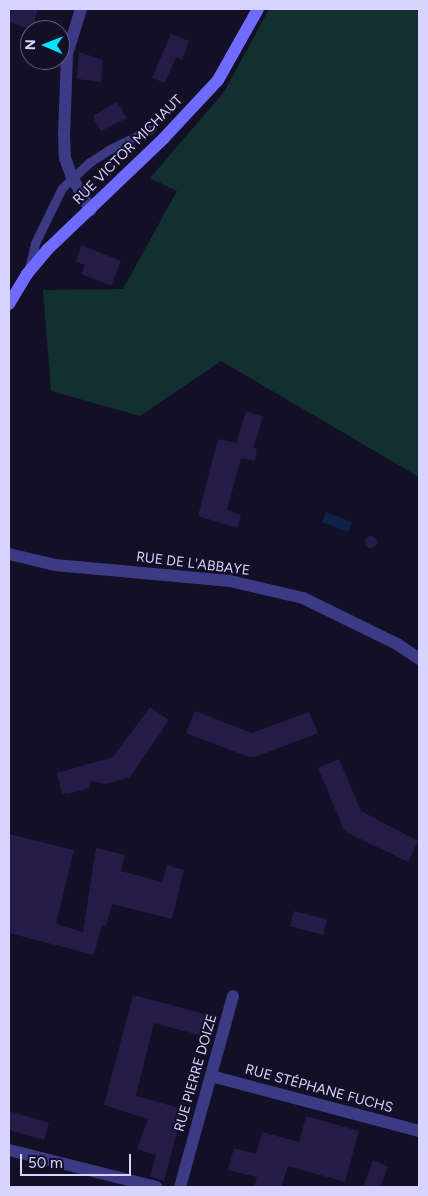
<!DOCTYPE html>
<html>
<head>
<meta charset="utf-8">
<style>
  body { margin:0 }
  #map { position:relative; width:428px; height:1196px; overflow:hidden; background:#130f26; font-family:Figtree,sans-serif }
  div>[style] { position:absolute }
  .green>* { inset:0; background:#12302f }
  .water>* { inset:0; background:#0c2248; transform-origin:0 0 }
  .building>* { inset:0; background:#241b47; transform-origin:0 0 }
  .round { border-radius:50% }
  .lane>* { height:9px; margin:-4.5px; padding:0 4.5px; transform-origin:4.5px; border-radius:4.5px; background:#3d3a85 }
  .street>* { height:12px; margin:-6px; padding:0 6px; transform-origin:6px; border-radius:6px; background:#3d3a85 }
  .secondary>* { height:12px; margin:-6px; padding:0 6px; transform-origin:6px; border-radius:6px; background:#6f6bff }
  span { translate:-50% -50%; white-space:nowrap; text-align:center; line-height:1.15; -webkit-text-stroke:4px #130f26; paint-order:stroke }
  .street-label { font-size:14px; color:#d9d4ff }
  .frame { position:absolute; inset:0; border:10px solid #d9d4ff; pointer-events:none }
  .north { position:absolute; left:20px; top:20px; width:50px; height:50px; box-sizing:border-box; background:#130f26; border:1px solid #625e7d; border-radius:50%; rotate:271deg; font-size:14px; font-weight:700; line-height:20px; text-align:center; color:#d9d4ff }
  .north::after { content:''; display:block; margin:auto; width:18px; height:22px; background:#00e5ff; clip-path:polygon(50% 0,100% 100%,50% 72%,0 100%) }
  .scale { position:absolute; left:20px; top:1154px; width:111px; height:22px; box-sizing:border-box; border:2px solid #d9d4ff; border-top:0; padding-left:6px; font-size:15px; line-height:18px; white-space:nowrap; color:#d9d4ff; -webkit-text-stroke:4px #130f26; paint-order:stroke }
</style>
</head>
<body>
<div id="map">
  <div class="green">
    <div style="clip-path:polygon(269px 9px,419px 9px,419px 477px,221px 361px,140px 416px,51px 391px,43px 290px,123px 289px,177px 191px,150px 178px,224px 92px)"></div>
  </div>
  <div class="water">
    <div style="left:326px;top:512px;width:28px;height:11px;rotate:21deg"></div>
  </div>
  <div class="building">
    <div style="clip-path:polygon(9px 9px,38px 9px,32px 30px,9px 22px)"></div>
    <div style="clip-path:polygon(171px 34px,189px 41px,182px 60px,176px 57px,165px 83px,152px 78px)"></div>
    <div style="clip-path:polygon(79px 52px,103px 60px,101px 82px,77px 79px)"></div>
    <div style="clip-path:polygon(117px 102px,127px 118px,101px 131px,94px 120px,94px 115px)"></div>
    <div style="clip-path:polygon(81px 245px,121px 261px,111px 286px,81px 274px,85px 265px,76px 262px)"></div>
    <div style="clip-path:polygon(246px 411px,263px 417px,253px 448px,257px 449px,255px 461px,241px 458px,227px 510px,241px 515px,237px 528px,198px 516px,218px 439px,236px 443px)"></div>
    <div class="round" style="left:365px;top:536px;width:12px;height:12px"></div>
    <div style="clip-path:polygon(150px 707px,169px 720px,130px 777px,106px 784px,91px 781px,89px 788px,68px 794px,62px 793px,57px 773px,113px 757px)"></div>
    <div style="clip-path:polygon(195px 711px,252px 733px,309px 712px,318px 733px,255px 757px,249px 757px,186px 733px)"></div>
    <div style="clip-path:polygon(339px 759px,361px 811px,418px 841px,408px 862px,348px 833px,343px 828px,318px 768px)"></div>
    <div style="clip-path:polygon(9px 834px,74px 850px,56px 924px,83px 932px,96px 848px,125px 855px,121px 871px,162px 882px,167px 865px,184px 870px,172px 919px,112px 904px,106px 926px,102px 925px,94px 955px,9px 933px)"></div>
    <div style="left:294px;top:911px;width:34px;height:16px;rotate:14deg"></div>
    <div style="clip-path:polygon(133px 995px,209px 1015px,203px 1036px,154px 1023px,136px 1096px,183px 1109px,164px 1181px,150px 1176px,156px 1155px,137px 1149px,148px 1119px,104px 1105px)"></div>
    <div style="clip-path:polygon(9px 1111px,49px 1123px,44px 1140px,9px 1130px)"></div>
    <div style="clip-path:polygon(306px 1116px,359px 1131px,345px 1182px,288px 1166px,281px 1187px,254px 1187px,257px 1177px,228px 1170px,234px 1148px,256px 1154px,262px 1132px,299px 1142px)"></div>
    <div style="clip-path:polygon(373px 1160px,388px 1167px,380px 1187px,363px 1187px)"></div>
  </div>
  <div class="lane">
    <div style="left:28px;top:272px;width:30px;rotate:-76deg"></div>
    <div style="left:35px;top:243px;width:61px;rotate:-63.9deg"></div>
    <div style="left:62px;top:188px;width:38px;rotate:-43deg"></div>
    <div style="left:90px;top:162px;width:24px;rotate:-33deg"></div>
    <div style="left:110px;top:149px;width:46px;rotate:-26deg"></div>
  </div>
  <div class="street">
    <div style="left:81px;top:9px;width:47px;rotate:107.3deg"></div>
    <div style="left:67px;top:54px;width:80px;rotate:92.1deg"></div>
    <div style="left:64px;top:134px;width:24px;rotate:88deg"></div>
    <div style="left:65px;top:158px;width:20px;rotate:70deg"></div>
    <div style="left:72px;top:177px;width:38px;rotate:61deg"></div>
    <div style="left:9px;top:554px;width:47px;rotate:13.4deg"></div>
    <div style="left:55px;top:565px;width:176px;rotate:5.2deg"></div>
    <div style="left:230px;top:581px;width:75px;rotate:13.1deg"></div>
    <div style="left:303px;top:598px;width:105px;rotate:26.1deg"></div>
    <div style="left:397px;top:644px;width:27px;rotate:34deg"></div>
    <div style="left:211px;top:1076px;width:215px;rotate:14.8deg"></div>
    <div style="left:9px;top:1150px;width:152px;rotate:14.1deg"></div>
    <div style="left:180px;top:1187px;width:198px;rotate:-74.5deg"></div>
  </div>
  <div class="secondary">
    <div style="left:9px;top:304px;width:35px;rotate:-59deg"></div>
    <div style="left:27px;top:274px;width:33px;rotate:-50deg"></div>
    <div style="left:48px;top:249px;width:161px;rotate:-43.7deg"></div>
    <div style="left:164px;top:138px;width:79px;rotate:-47deg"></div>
    <div style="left:218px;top:80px;width:81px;rotate:-60.6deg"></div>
  </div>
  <div class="street-label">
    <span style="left:128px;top:150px;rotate:-45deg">RUE VICTOR MICHAUT</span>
    <span style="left:193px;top:564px;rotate:7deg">RUE DE L'ABBAYE</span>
    <span style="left:196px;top:1073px;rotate:-74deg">RUE PIERRE DOIZE</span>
    <span style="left:319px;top:1089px;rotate:15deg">RUE STÉPHANE FUCHS</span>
  </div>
  <div class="frame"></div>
  <div class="north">N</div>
  <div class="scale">50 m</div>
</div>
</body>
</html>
